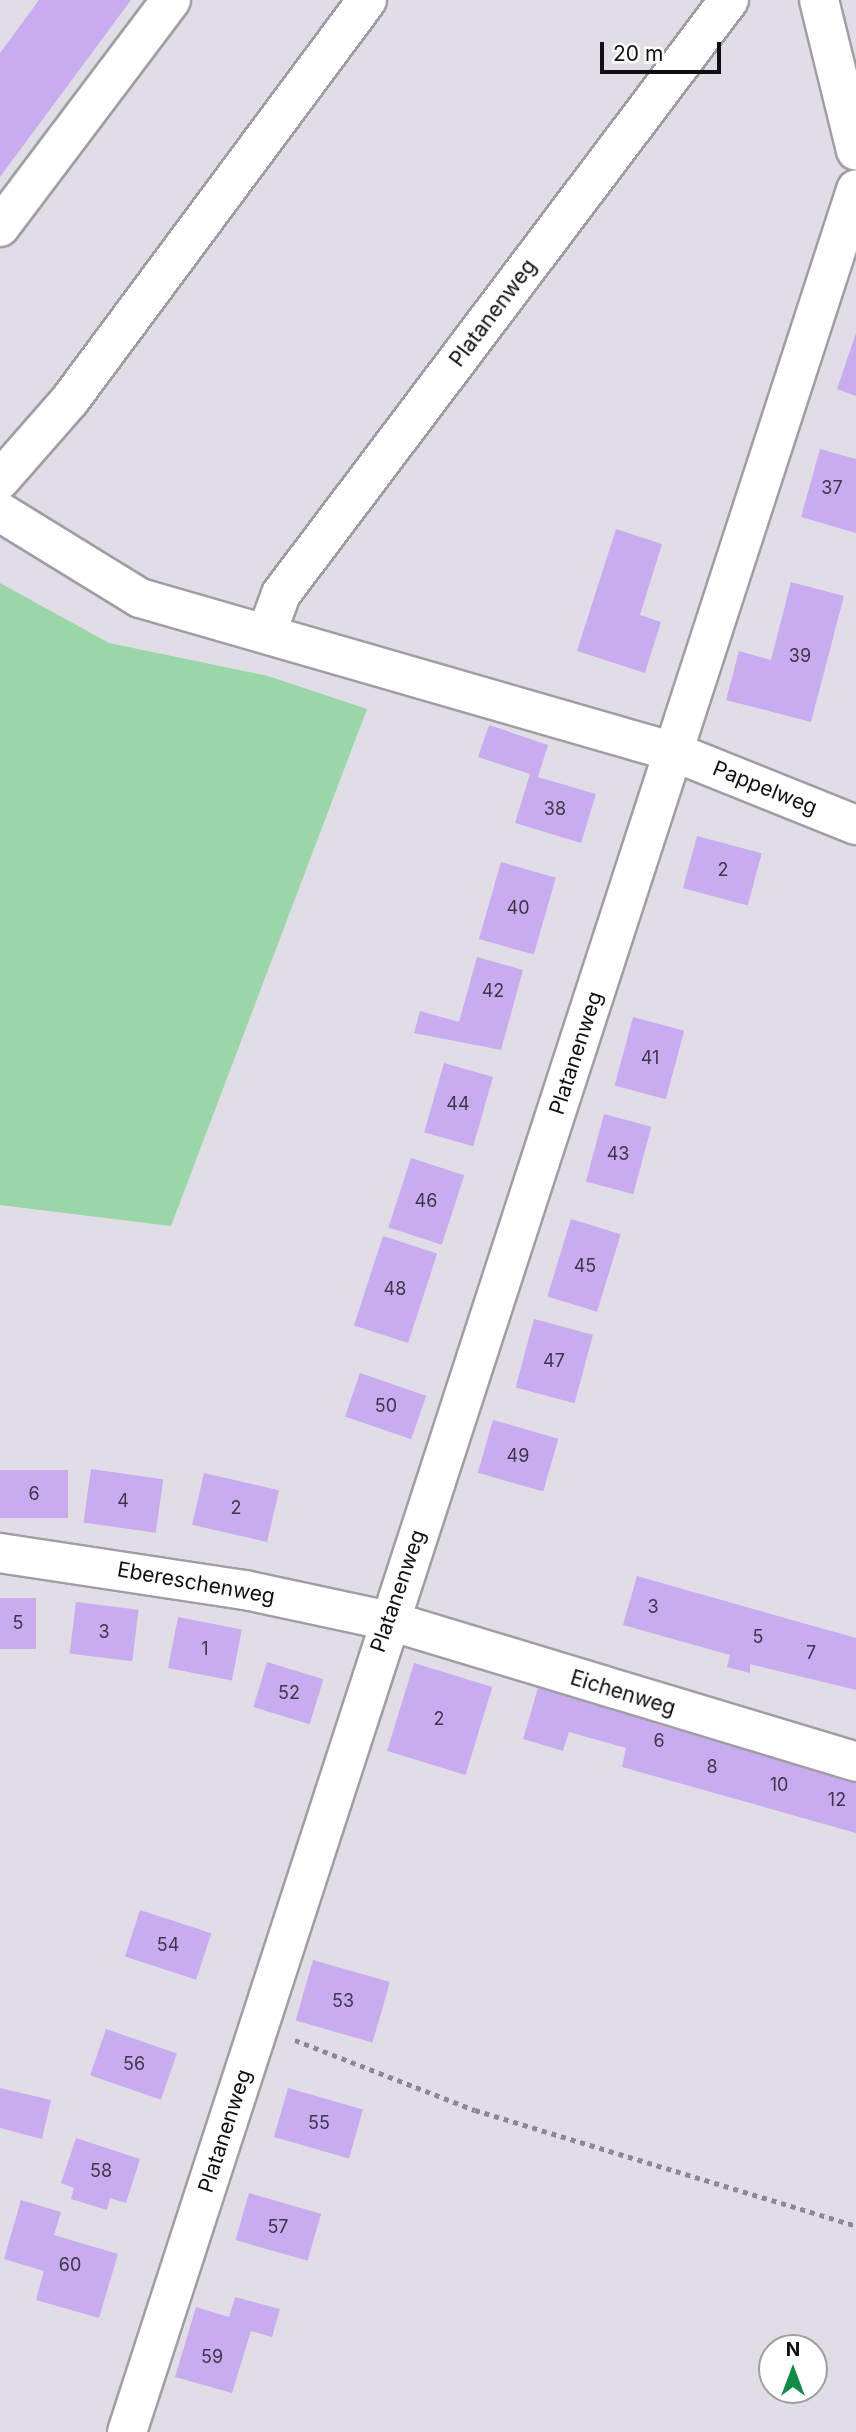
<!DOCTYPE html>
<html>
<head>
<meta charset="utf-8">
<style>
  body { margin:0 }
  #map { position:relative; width:856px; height:2432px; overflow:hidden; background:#e1dde6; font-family:Inter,sans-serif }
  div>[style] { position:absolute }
  .green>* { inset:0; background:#9bd6a9 }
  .building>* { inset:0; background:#c9acef; transform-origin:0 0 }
  .path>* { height:4.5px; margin-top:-2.25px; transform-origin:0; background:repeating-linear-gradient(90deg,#8b888f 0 5px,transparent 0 10px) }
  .roads { filter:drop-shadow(2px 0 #a19da6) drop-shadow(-2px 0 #a19da6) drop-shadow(0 2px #a19da6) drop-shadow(0 -2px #a19da6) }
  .minor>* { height:38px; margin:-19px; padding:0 19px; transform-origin:19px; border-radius:19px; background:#fff }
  span { translate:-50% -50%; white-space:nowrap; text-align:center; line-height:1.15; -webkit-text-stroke:5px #fff; paint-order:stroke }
  .number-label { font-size:18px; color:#3e3649 }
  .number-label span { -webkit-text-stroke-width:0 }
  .street-label { font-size:21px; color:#100f12 }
  .north { position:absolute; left:758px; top:2334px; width:70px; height:70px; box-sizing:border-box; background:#fff; border:2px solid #9f9fa0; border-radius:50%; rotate:0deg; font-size:19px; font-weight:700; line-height:28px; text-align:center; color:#100f12 }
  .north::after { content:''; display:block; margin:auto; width:24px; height:32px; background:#108c48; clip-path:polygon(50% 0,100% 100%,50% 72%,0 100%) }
  .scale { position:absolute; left:600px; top:42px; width:121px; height:32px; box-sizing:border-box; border:4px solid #100f12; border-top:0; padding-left:9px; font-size:21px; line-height:24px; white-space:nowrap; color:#100f12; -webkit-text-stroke:5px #fff; paint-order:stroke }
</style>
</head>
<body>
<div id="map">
  <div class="green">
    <div style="clip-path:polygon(0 583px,109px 643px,268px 676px,367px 709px,171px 1226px,0 1205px)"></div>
  </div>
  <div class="building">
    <div style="clip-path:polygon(39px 0,131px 0,0 177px,0 53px)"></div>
    <div style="clip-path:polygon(856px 333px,856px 396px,837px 389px)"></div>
    <div style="clip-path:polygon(820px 449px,856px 459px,856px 533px,801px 517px)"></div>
    <div style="clip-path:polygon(616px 529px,662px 544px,640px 615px,661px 622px,645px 673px,577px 651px)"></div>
    <div style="clip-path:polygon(791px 582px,844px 596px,811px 722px,726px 700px,739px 651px,771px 660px)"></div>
    <div style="clip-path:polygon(489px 725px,548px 745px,538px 777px,596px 794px,581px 843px,515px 823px,530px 774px,478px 757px)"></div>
    <div style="left:697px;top:836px;width:67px;height:54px;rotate:15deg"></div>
    <div style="left:501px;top:862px;width:57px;height:80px;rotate:16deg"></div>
    <div style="clip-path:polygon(477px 957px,523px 970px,501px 1050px,414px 1033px,420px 1011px,459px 1022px)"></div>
    <div style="left:633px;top:1017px;width:53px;height:71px;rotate:15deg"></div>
    <div style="left:444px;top:1063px;width:51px;height:72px;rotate:16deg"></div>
    <div style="left:604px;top:1114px;width:49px;height:70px;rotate:15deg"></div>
    <div style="left:411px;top:1158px;width:56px;height:73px;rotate:18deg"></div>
    <div style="left:571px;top:1219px;width:52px;height:81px;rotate:17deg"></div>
    <div style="left:383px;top:1236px;width:57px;height:94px;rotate:18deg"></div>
    <div style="left:534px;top:1319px;width:61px;height:71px;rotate:15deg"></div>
    <div style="left:360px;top:1373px;width:70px;height:46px;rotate:19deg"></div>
    <div style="left:493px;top:1420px;width:68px;height:55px;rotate:16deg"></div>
    <div style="left:91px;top:1469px;width:73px;height:54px;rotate:8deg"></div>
    <div style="left:0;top:1470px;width:68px;height:48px"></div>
    <div style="left:204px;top:1473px;width:77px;height:53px;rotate:13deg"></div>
    <div style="clip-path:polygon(637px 1576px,856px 1638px,856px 1690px,750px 1664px,750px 1673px,727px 1667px,730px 1655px,623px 1625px)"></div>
    <div style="left:0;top:1598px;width:36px;height:51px"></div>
    <div style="left:76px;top:1602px;width:63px;height:52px;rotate:7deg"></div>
    <div style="left:178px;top:1617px;width:65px;height:52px;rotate:11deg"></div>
    <div style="left:267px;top:1662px;width:59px;height:47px;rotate:17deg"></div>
    <div style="left:414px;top:1663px;width:82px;height:92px;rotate:17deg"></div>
    <div style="clip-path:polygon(538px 1688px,635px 1716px,640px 1707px,662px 1715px,659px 1725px,856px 1779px,856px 1833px,622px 1767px,626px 1748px,569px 1732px,563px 1751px,523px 1739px)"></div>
    <div style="left:140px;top:1910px;width:75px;height:49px;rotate:18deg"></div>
    <div style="left:313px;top:1960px;width:80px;height:63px;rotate:16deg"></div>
    <div style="left:106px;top:2029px;width:75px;height:49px;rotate:19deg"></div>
    <div style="clip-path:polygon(0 2088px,51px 2100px,42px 2139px,0 2128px)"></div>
    <div style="left:288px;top:2088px;width:78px;height:51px;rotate:16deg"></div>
    <div style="clip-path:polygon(76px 2138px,140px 2159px,126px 2203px,110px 2198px,107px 2210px,71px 2199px,74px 2188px,61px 2183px)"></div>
    <div style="left:249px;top:2193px;width:75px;height:49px;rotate:16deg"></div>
    <div style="clip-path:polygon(21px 2200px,61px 2212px,54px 2235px,118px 2254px,99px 2318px,36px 2300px,44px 2271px,4px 2259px)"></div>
    <div style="clip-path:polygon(235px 2297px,280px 2309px,272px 2337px,251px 2331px,232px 2393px,175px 2377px,196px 2307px,229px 2317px)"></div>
  </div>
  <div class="path">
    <div style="left:295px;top:2040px;width:193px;rotate:21.3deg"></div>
    <div style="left:475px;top:2110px;width:398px;rotate:16.9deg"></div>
  </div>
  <div class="roads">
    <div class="minor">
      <div style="left:819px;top:0;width:155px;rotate:76.2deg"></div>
      <div style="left:0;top:227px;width:284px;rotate:-53deg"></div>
      <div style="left:0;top:480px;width:106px;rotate:-48.8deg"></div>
      <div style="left:70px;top:400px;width:498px;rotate:-53.4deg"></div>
      <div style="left:0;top:512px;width:164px;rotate:31.6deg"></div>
      <div style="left:140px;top:598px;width:556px;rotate:16.09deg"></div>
      <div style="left:674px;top:752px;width:196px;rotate:21.9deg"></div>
      <div style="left:267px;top:632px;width:40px;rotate:-69.8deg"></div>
      <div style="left:281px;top:594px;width:744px;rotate:-52.98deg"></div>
      <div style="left:0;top:1553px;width:248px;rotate:8.6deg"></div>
      <div style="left:245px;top:1590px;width:148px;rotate:12.1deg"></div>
      <div style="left:390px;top:1621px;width:487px;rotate:16.8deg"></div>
      <div style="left:127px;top:2432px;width:2358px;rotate:-71.99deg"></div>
    </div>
  </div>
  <div class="number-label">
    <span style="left:832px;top:488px">37</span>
    <span style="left:800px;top:656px">39</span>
    <span style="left:555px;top:809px">38</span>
    <span style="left:723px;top:870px">2</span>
    <span style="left:518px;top:908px">40</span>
    <span style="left:493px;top:991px">42</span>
    <span style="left:650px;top:1058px">41</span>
    <span style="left:458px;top:1104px">44</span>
    <span style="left:618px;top:1154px">43</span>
    <span style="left:426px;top:1201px">46</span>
    <span style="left:585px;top:1266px">45</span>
    <span style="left:395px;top:1289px">48</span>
    <span style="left:554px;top:1361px">47</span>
    <span style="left:386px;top:1406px">50</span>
    <span style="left:518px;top:1456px">49</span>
    <span style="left:34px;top:1494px">6</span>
    <span style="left:123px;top:1501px">4</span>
    <span style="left:236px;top:1508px">2</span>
    <span style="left:653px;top:1607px">3</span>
    <span style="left:18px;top:1623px">5</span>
    <span style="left:104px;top:1632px">3</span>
    <span style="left:758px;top:1637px">5</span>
    <span style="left:205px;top:1649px">1</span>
    <span style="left:811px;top:1653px">7</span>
    <span style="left:289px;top:1693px">52</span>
    <span style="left:439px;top:1719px">2</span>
    <span style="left:659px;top:1741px">6</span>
    <span style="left:712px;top:1767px">8</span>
    <span style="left:779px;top:1785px">10</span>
    <span style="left:837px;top:1800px">12</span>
    <span style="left:168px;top:1945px">54</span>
    <span style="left:343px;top:2001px">53</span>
    <span style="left:134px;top:2064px">56</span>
    <span style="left:319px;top:2123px">55</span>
    <span style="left:101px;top:2171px">58</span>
    <span style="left:278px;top:2227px">57</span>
    <span style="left:70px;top:2265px">60</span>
    <span style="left:212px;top:2357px">59</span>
  </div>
  <div class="street-label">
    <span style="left:493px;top:313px;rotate:-53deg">Platanenweg</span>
    <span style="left:765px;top:788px;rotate:22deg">Pappelweg</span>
    <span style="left:576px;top:1053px;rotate:-72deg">Platanenweg</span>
    <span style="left:196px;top:1583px;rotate:10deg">Ebereschenweg</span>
    <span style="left:398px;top:1591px;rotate:-71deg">Platanenweg</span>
    <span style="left:623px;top:1693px;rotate:17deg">Eichenweg</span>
    <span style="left:225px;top:2131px;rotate:-72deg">Platanenweg</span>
  </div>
  <div class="north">N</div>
  <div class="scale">20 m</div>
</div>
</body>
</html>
